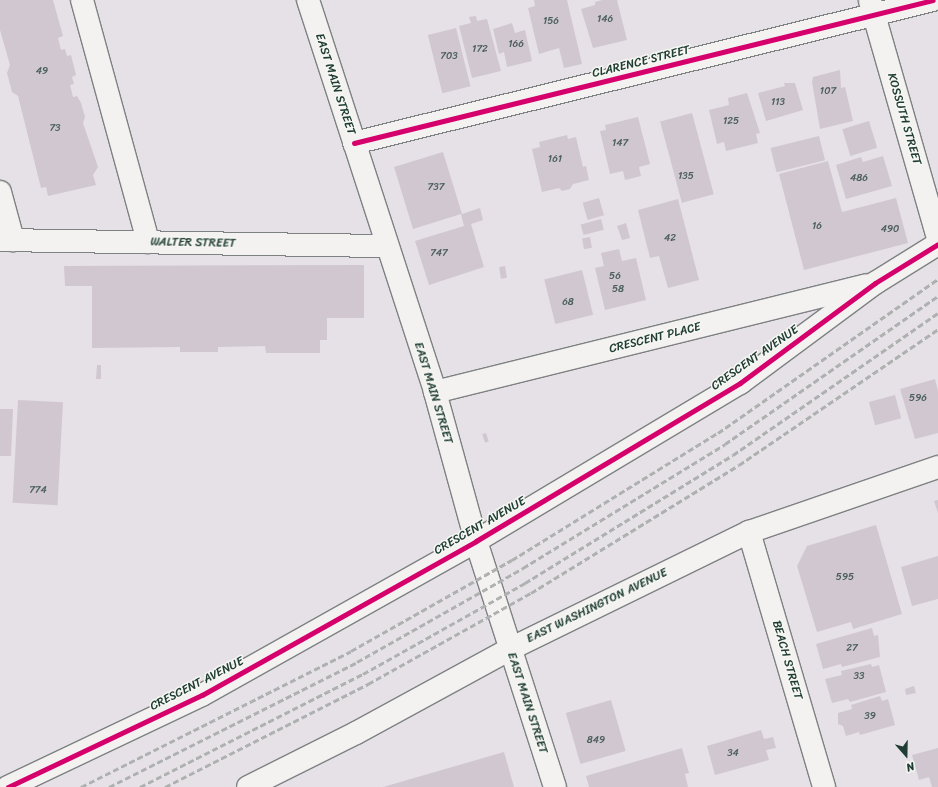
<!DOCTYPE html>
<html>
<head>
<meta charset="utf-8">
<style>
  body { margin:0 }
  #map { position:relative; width:938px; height:787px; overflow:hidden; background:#e6e1e6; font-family:Sriracha,sans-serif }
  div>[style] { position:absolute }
  .building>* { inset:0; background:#d1c7d1; transform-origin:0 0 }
  .roads { filter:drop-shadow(1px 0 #7e8182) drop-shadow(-1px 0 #7e8182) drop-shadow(0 1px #7e8182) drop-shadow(0 -1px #7e8182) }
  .minor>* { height:22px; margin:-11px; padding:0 11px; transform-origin:11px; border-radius:11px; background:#f3f2f1 }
  .major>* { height:22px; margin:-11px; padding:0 11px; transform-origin:11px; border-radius:11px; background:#f3f2f1 }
  .rail>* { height:3px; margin-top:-1.5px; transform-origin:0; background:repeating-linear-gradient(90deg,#aeb1b0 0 6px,transparent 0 9px) }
  .cycleway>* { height:5px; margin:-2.5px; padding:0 2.5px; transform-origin:2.5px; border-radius:2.5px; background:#d6006c }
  span { translate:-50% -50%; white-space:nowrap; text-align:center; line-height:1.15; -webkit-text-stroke:3px #f6f6f2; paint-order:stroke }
  .number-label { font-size:10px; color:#4c605b }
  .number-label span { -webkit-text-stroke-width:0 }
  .street-label { font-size:12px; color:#1f3d34 }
  .north { position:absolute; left:886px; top:735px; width:40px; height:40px; -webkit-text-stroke:3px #f6f6f2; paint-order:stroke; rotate:160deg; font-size:11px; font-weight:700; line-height:16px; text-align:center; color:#1f3d34 }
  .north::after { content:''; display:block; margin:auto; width:14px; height:18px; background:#1f3d34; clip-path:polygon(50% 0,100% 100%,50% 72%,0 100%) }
</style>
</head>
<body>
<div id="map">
  <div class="building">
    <div style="clip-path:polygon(0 0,53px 0,63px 36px,58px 38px,61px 50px,65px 49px,67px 56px,71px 55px,76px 75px,72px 77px,74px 84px,70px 85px,73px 97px,77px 96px,81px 103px,85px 117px,83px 123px,98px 167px,93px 175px,96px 185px,48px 196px,46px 187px,41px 188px,18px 96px,12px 92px,7px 73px,10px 65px,0 30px)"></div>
    <div style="clip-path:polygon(534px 0,567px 0,582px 64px,564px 68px,559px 48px,539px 54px,528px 8px,535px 6px)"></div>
    <div style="clip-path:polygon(602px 0,617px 0,627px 40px,593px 48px,581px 9px,595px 5px,595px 2px)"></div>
    <div style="clip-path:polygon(476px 16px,477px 21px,487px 19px,501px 71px,472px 78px,459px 26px,471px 23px,469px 17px)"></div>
    <div style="clip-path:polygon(512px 23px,515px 33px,525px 30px,532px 61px,507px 67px,504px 52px,499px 54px,493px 29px)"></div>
    <div style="left:456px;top:28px;width:60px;height:29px;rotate:76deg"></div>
    <div style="clip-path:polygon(840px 70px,841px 88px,845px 87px,853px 121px,820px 129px,812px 82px,813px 77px)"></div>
    <div style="clip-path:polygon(784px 83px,795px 83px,803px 110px,766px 121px,758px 93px,785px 86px)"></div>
    <div style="clip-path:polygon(747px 93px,760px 133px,756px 134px,758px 143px,726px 151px,724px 142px,717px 144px,709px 110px,729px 105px,728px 98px)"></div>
    <div style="left:692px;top:113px;width:84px;height:33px;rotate:75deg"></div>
    <div style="clip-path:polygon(638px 117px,650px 164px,639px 167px,641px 176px,625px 180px,623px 171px,610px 174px,600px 131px,606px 130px,605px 125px)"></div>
    <div style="left:869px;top:121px;width:28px;height:28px;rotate:73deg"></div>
    <div style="clip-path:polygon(567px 135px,568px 139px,576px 137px,583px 167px,586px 166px,589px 180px,573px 184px,570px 189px,562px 191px,559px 188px,542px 192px,532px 149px,540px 147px,539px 142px)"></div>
    <div style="left:819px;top:136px;width:25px;height:50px;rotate:76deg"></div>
    <div style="clip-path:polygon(443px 152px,462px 214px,480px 208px,483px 220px,471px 224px,484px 267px,429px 285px,415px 241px,464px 226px,461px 214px,413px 229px,394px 167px)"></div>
    <div style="clip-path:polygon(883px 156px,892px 186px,846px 199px,836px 165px,861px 157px,863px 162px)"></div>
    <div style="clip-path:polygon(828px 161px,842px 212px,896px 198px,908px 243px,804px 270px,779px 174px)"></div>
    <div style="left:599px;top:198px;width:18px;height:17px;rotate:74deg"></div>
    <div style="clip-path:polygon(678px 199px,699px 280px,668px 288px,659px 256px,650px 258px,638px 210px)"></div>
    <div style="left:601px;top:219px;width:11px;height:21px;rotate:75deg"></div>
    <div style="clip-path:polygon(626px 223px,630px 238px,622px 240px,617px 226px)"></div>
    <div style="left:590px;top:237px;width:11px;height:8px;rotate:80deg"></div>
    <div style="clip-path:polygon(619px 249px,622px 261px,636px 258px,646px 300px,605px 310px,595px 268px,604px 266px,601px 253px)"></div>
    <div style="clip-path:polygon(364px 265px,364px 318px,327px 318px,327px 340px,320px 340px,320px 353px,266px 353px,265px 346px,218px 347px,218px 352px,180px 352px,180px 347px,92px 348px,92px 286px,65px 286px,64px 266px)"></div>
    <div style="left:505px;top:266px;width:12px;height:6px;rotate:81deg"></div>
    <div style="left:582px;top:270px;width:46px;height:39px;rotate:76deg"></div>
    <div style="clip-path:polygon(97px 365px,101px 365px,101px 379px,96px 379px)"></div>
    <div style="clip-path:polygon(935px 379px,938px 391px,938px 433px,915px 439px,900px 389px)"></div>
    <div style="left:895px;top:395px;width:24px;height:27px;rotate:75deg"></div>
    <div style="left:18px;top:400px;width:45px;height:103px;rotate:3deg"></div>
    <div style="clip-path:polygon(0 409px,13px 409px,11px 456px,0 456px)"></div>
    <div style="left:486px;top:433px;width:9px;height:4px;rotate:72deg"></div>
    <div style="clip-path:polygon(938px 500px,938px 513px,934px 501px)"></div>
    <div style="clip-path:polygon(876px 525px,902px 614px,853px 629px,851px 622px,817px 632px,797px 566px,807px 546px)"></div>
    <div style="clip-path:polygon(938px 556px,938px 599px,912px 606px,901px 567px)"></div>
    <div style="clip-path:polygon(872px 628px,874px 636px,878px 635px,880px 657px,842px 667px,841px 664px,823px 669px,816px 644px)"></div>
    <div style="clip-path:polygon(871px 664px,872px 667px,879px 665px,886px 692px,850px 702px,848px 699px,832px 703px,825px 679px,842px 675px,841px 671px)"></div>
    <div style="clip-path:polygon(914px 686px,916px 693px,906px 695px,905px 689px)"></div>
    <div style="clip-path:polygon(880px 696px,882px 701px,888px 699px,895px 725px,860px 735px,859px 732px,846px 736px,843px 726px,838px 724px,838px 713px,852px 709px,851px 705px)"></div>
    <div style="left:611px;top:700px;width:53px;height:47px;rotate:74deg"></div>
    <div style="clip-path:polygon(761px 730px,764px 739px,773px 737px,776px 748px,766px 750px,769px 760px,715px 775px,707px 746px)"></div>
    <div style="clip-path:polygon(682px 748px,689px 773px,685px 774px,688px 787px,589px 787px,586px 776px)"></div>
    <div style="clip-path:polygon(938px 748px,938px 787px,932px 787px,929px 777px,919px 780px,912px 755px)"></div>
    <div style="clip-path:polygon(504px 752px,514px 787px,383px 787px)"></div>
  </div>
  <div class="roads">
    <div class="minor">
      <div style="left:82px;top:0;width:251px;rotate:74.7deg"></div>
      <div style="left:870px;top:1px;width:247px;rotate:74deg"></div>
      <div style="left:354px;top:143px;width:596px;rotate:-13.87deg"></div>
      <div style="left:0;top:192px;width:50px;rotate:74.8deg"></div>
      <div style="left:0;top:240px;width:385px;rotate:0.9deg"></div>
      <div style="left:435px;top:392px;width:444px;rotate:-13.9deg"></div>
      <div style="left:749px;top:532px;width:266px;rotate:73.6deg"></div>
      <div style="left:8px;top:787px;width:215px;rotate:-25.4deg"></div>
      <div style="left:202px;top:695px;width:314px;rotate:-29.3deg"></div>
      <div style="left:476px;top:541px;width:308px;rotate:-30.9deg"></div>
      <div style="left:740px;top:383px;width:168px;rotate:-36.5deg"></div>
      <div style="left:875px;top:283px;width:74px;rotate:-31.8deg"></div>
      <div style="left:248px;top:787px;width:121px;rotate:-26.6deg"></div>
      <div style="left:356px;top:733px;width:175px;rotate:-28.6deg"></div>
    </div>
    <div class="major">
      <div style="left:308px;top:0;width:412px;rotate:72deg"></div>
      <div style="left:435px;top:392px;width:155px;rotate:74.6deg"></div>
      <div style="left:476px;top:541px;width:258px;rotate:72.2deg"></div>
      <div style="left:510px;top:649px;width:266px;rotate:-26.1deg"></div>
      <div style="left:749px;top:532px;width:200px;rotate:-19deg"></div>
    </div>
  </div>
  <div class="rail">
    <div style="left:81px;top:787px;width:302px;rotate:-26.7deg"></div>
    <div style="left:351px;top:651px;width:185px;rotate:-29.5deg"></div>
    <div style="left:512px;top:560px;width:242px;rotate:-31.7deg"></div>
    <div style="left:718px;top:433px;width:269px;rotate:-35deg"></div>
    <div style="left:109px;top:787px;width:278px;rotate:-26.7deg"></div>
    <div style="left:357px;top:662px;width:191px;rotate:-29.5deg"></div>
    <div style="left:523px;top:568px;width:237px;rotate:-31.5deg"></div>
    <div style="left:725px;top:444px;width:259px;rotate:-34.8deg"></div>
    <div style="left:140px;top:787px;width:250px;rotate:-26.9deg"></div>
    <div style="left:363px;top:674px;width:186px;rotate:-29.3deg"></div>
    <div style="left:525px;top:583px;width:244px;rotate:-31.6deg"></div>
    <div style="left:733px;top:455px;width:249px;rotate:-34.7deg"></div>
    <div style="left:165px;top:787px;width:228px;rotate:-26.9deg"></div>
    <div style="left:368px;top:684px;width:187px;rotate:-29.2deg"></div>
    <div style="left:531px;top:593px;width:244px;rotate:-31.6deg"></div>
    <div style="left:739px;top:465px;width:241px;rotate:-34.3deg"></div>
  </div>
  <div class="cycleway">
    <div style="left:354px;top:143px;width:596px;rotate:-13.87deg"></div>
    <div style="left:8px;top:787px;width:215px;rotate:-25.4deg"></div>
    <div style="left:202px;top:695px;width:314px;rotate:-29.3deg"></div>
    <div style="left:476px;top:541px;width:308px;rotate:-30.9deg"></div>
    <div style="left:740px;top:383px;width:168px;rotate:-36.5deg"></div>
    <div style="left:875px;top:283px;width:74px;rotate:-31.8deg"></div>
  </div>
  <div class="number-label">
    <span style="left:605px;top:20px">146</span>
    <span style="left:551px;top:22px">156</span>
    <span style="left:516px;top:45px">166</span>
    <span style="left:480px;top:50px">172</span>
    <span style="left:449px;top:57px">703</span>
    <span style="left:42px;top:72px">49</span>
    <span style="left:828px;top:92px">107</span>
    <span style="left:778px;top:103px">113</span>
    <span style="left:731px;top:122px">125</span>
    <span style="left:55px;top:129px">73</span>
    <span style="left:620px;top:144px">147</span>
    <span style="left:555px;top:160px">161</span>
    <span style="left:686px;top:177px">135</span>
    <span style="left:859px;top:179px">486</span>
    <span style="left:436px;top:188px">737</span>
    <span style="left:817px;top:227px">16</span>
    <span style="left:890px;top:230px">490</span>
    <span style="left:670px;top:239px">42</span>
    <span style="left:439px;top:254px">747</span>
    <span style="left:615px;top:277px">56</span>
    <span style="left:618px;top:290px">58</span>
    <span style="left:568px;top:303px">68</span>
    <span style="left:918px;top:399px">596</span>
    <span style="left:38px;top:491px">774</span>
    <span style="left:845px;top:578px">595</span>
    <span style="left:852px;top:649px">27</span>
    <span style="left:859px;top:677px">33</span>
    <span style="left:870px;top:717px">39</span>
    <span style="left:596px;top:741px">849</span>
    <span style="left:733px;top:754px">34</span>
  </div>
  <div class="street-label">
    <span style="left:641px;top:62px;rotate:-14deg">CLARENCE STREET</span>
    <span style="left:335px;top:84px;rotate:72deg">EAST MAIN STREET</span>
    <span style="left:904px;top:119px;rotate:74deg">KOSSUTH STREET</span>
    <span style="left:193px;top:243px;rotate:1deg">WALTER STREET</span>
    <span style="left:655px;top:338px;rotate:-14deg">CRESCENT PLACE</span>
    <span style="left:755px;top:358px;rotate:-35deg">CRESCENT AVENUE</span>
    <span style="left:433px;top:393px;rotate:73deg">EAST MAIN STREET</span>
    <span style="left:480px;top:526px;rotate:-30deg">CRESCENT AVENUE</span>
    <span style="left:597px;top:606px;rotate:-26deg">EAST WASHINGTON AVENUE</span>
    <span style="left:787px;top:660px;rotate:74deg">BEACH STREET</span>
    <span style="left:197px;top:684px;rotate:-27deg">CRESCENT AVENUE</span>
    <span style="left:527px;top:703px;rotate:72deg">EAST MAIN STREET</span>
  </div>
  <div class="north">N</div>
</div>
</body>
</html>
